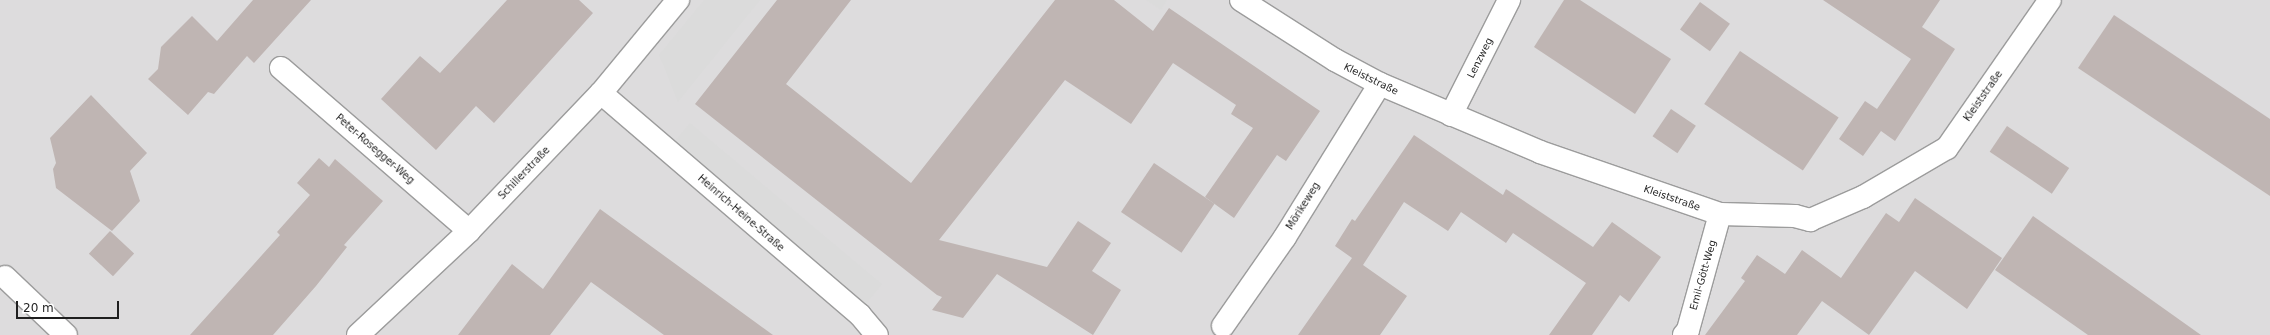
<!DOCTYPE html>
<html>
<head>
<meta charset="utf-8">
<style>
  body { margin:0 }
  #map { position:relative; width:2270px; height:335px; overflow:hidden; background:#efeae6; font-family:"DejaVu Sans",sans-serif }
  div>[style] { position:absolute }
  .residential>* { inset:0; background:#dddcdd; transform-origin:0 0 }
  .parking>* { inset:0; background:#dbdbdb; transform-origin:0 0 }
  .building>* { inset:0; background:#bfb5b3; transform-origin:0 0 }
  .roads { filter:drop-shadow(1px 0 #9c9c9c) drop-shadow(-1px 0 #9c9c9c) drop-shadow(0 1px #9c9c9c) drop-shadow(0 -1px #9c9c9c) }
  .street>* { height:22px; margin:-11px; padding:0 11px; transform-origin:11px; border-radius:11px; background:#fff }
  span { translate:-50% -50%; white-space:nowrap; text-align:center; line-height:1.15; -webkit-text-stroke:4px #fff; paint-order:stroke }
  .street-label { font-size:10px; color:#1f1f1f }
  .scale { position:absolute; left:16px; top:301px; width:103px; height:18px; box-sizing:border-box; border:2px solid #1f1f1f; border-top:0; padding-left:5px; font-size:12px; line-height:14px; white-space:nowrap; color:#1f1f1f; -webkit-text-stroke:3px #fff; paint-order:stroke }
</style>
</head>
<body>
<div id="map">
  <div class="residential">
    <div style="left:0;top:0;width:2270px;height:335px"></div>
  </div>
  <div class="parking">
    <div style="clip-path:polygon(704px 0,760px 0,678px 102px,659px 55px)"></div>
    <div style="clip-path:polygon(1146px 0,1167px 0,1161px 10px)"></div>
    <div style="left:690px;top:123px;width:251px;height:25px;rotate:40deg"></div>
  </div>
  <div class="building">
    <div style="clip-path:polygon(253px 0,311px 0,254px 63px,247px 56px,214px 94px,208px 92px,188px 115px,148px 79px,158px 69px,161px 47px,192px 16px,217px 41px)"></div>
    <div style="clip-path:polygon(507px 0,579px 0,593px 13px,494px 123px,476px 106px,436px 150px,381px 99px,420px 56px,440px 73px)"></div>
    <div style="clip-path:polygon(777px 0,851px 0,786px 84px,911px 183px,1055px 0,1114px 0,1153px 31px,1169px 8px,1320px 111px,1286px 161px,1277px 155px,1234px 218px,1205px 197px,1253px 128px,1231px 114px,1236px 105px,1173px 63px,1131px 124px,1065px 80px,939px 240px,1047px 267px,1078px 221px,1111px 243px,1092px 271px,1121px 290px,1093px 335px,997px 274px,963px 318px,932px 310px,942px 297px,937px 295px,695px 104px)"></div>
    <div style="clip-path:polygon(1564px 0,1580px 0,1671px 59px,1635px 114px,1534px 47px)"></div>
    <div style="clip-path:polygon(1823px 0,1940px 0,1922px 27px,1955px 49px,1895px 141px,1881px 131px,1863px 156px,1839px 139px,1865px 101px,1877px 109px,1911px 59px)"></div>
    <div style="left:1700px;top:2px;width:37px;height:34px;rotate:36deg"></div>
    <div style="clip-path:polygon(2114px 15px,2270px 119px,2270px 196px,2078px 68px)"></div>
    <div style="left:1740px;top:51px;width:119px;height:64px;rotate:34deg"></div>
    <div style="clip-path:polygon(91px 95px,147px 153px,130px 171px,140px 201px,112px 231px,56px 188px,53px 169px,56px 163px,50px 138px)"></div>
    <div style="left:1671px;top:109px;width:30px;height:33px;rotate:34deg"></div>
    <div style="left:2007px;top:126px;width:75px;height:31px;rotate:34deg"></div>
    <div style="clip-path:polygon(1414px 135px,1503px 195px,1506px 189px,1593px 247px,1612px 222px,1661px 257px,1629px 302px,1620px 295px,1592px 335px,1549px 335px,1586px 283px,1513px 233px,1506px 243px,1461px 212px,1448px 231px,1404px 202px,1363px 265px,1407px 296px,1380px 335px,1298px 335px,1352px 258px,1335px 246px,1352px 219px,1355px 221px)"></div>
    <div style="clip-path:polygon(319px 158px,329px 167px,335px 159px,383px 201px,344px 245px,347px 247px,316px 286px,273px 335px,190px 335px,280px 235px,277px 232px,310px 195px,297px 183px)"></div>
    <div style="left:1154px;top:163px;width:73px;height:59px;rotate:34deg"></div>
    <div style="clip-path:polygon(1915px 198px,2002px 258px,1967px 309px,1915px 271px,1869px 335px,1822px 301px,1797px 335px,1705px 335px,1745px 281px,1741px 278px,1757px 255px,1785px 274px,1802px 250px,1841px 278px,1886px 213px,1899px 222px)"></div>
    <div style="clip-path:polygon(600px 209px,773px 335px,664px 335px,591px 282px,550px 335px,458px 335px,512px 264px,543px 289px)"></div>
    <div style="clip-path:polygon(2033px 216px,2125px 281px,2201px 335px,2088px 335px,1995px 270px)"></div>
    <div style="left:110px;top:231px;width:33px;height:31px;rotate:43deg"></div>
  </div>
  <div class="roads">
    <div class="street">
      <div style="left:1241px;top:0;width:112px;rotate:32.6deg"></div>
      <div style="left:1335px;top:60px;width:51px;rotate:28.1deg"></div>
      <div style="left:1380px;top:84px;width:174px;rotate:23deg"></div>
      <div style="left:1540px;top:152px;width:190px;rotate:19deg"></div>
      <div style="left:1720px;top:214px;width:75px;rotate:1.5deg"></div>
      <div style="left:1795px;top:216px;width:16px;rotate:15deg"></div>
      <div style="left:1810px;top:220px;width:58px;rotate:-23.5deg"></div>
      <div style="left:1863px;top:197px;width:97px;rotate:-30.3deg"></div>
      <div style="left:1947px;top:148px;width:180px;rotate:-55.2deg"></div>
      <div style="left:281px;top:68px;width:249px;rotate:40.9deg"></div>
      <div style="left:601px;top:93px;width:341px;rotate:40.6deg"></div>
      <div style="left:860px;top:315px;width:26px;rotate:50deg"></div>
      <div style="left:1451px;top:115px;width:129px;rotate:-63.2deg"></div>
      <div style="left:5px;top:277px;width:84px;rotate:43.6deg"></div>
      <div style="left:1223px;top:326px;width:108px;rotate:-55.1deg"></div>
      <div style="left:1285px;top:237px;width:180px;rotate:-58.2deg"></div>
      <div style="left:358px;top:335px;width:152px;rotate:-43.1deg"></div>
      <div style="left:469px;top:231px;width:191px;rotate:-46.3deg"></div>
      <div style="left:601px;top:93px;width:121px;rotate:-50.4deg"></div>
      <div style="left:1684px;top:335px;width:6px;rotate:-51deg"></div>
      <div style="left:1688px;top:330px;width:120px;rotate:-74.6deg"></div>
    </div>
  </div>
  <div class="street-label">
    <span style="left:1480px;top:58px;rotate:-63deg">Lenzweg</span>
    <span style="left:1371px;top:79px;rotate:26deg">Kleiststraße</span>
    <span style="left:1983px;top:96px;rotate:-55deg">Kleiststraße</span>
    <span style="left:375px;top:149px;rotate:41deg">Peter-Rosegger-Weg</span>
    <span style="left:524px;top:173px;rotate:-46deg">Schillerstraße</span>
    <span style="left:1672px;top:198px;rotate:19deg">Kleiststraße</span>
    <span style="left:1303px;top:206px;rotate:-58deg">Mörikeweg</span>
    <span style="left:741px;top:213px;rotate:41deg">Heinrich-Heine-Straße</span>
    <span style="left:1703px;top:275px;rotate:-74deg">Emil-Gött-Weg</span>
  </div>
  <div class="scale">20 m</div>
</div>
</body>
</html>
